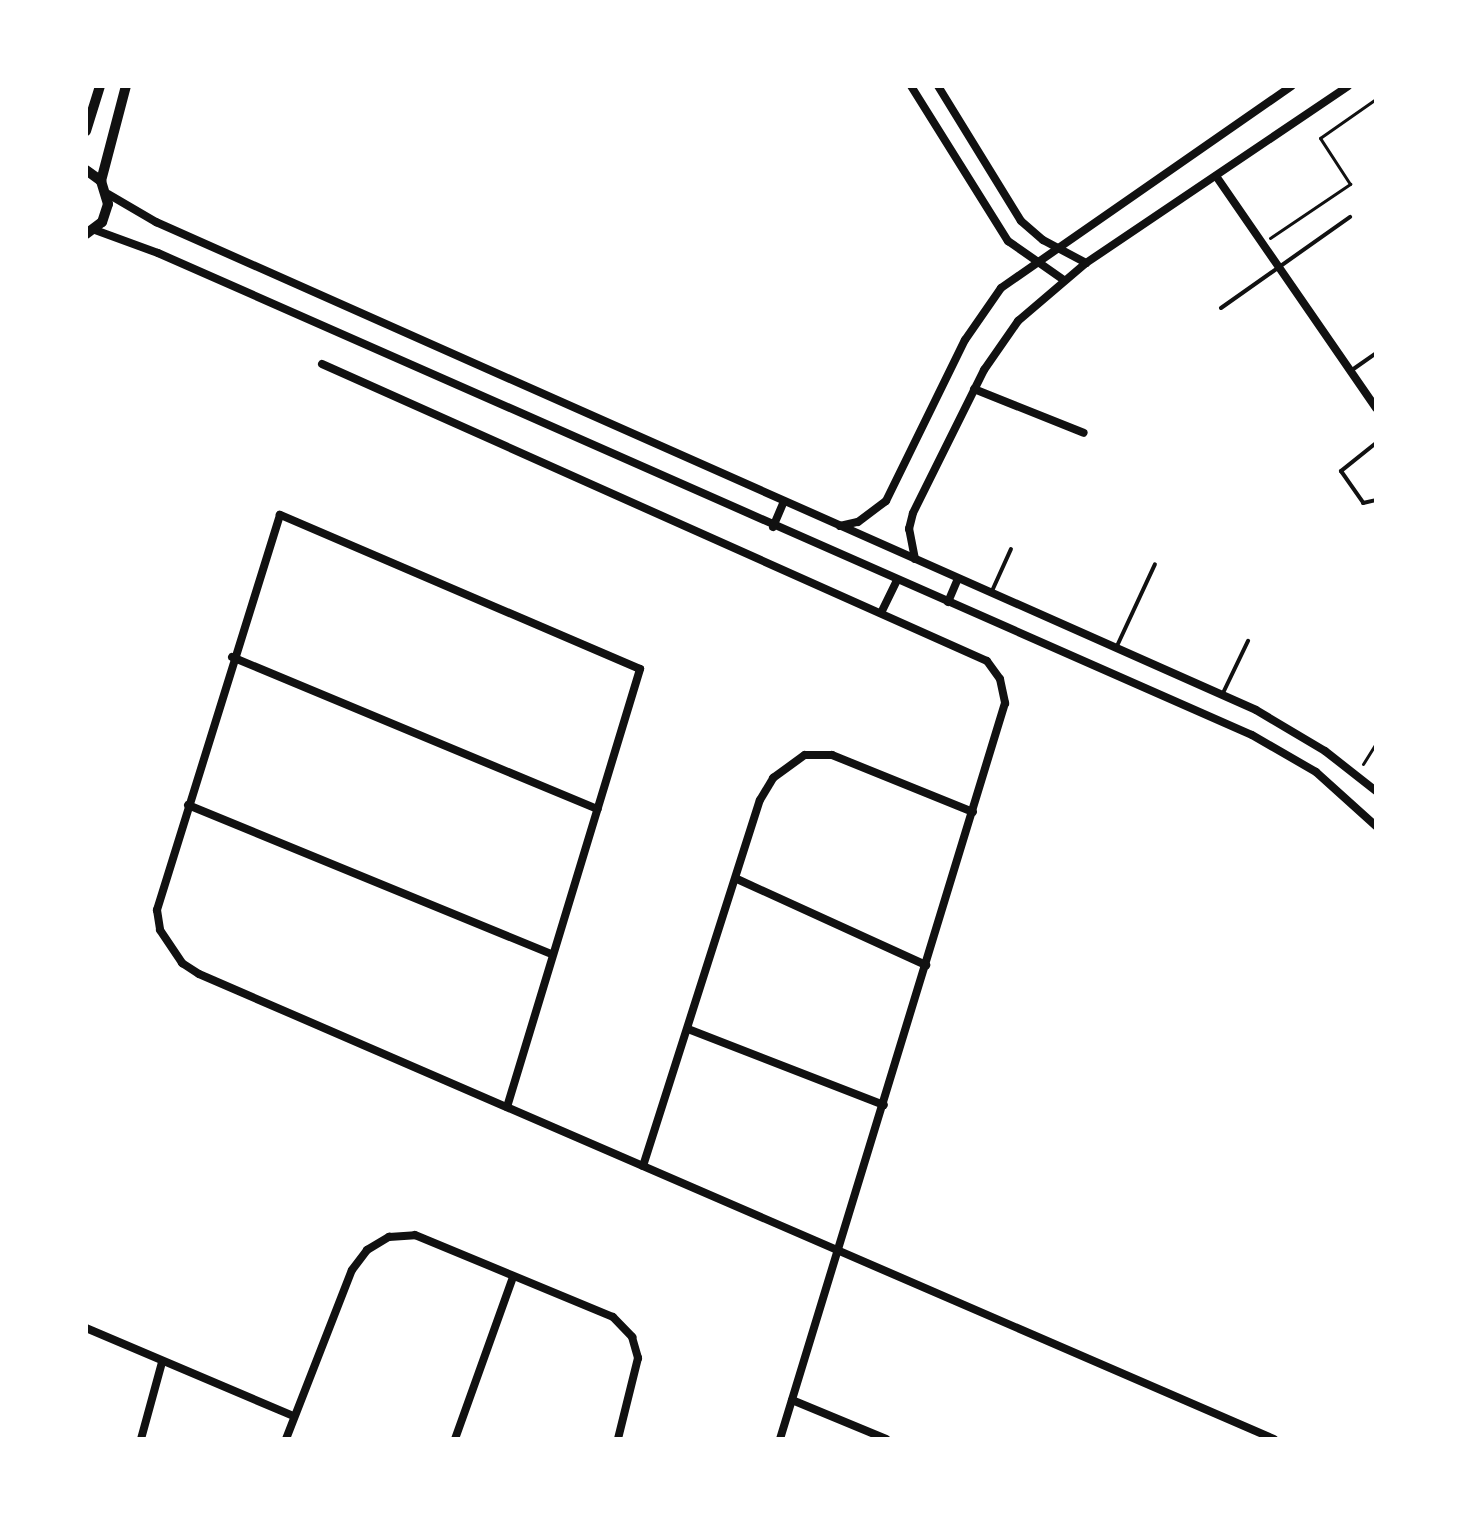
<!DOCTYPE html>
<html>
<head>
<meta charset="utf-8">
<style>
  body { margin:0 }
  #map { position:relative; width:1462px; height:1525px; overflow:hidden; background:#fff; font-family:Montserrat,sans-serif }
  div>[style] { position:absolute }
  .path>* { height:3px; margin:-1.5px; padding:0 1.5px; transform-origin:1.5px; border-radius:1.5px; background:#111 }
  .service>* { height:4px; margin:-2px; padding:0 2px; transform-origin:2px; border-radius:2px; background:#111 }
  .minor>* { height:8px; margin:-4px; padding:0 4px; transform-origin:4px; border-radius:4px; background:#111 }
  .tertiary>* { height:10px; margin:-5px; padding:0 5px; transform-origin:5px; border-radius:5px; background:#111 }
  span { translate:-50% -50%; white-space:nowrap; text-align:center; line-height:1.15; -webkit-text-stroke:8px #fff; paint-order:stroke }
  .frame { position:absolute; inset:0; border:88px solid #fff; pointer-events:none }
</style>
</head>
<body>
<div id="map">
  <div class="path">
    <div style="left:1270px;top:238px;width:97px;rotate:-34deg"></div>
    <div style="left:1350px;top:184px;width:55px;rotate:-123.1deg"></div>
    <div style="left:1320px;top:138px;width:68px;rotate:-34.9deg"></div>
    <div style="left:1363px;top:764px;width:25px;rotate:-58deg"></div>
  </div>
  <div class="service">
    <div style="left:1221px;top:308px;width:158px;rotate:-35.2deg"></div>
    <div style="left:1352px;top:370px;width:29px;rotate:-35deg"></div>
    <div style="left:1376px;top:443px;width:45px;rotate:141.3deg"></div>
    <div style="left:1341px;top:471px;width:39px;rotate:55deg"></div>
    <div style="left:1363px;top:503px;width:13px;rotate:-13deg"></div>
    <div style="left:992px;top:591px;width:46px;rotate:-65.7deg"></div>
    <div style="left:1117px;top:646px;width:90px;rotate:-65.1deg"></div>
    <div style="left:1223px;top:693px;width:58px;rotate:-64.3deg"></div>
  </div>
  <div class="minor">
    <div style="left:911px;top:86px;width:183px;rotate:58deg"></div>
    <div style="left:1008px;top:241px;width:68px;rotate:34.9deg"></div>
    <div style="left:938px;top:86px;width:158px;rotate:58.4deg"></div>
    <div style="left:1021px;top:221px;width:29px;rotate:41deg"></div>
    <div style="left:1043px;top:240px;width:49px;rotate:28.1deg"></div>
    <div style="left:1216px;top:176px;width:282px;rotate:55.4deg"></div>
    <div style="left:108px;top:194px;width:56px;rotate:30.3deg"></div>
    <div style="left:156px;top:222px;width:1203px;rotate:23.92deg"></div>
    <div style="left:1256px;top:710px;width:80px;rotate:30.7deg"></div>
    <div style="left:1325px;top:751px;width:65px;rotate:38.1deg"></div>
    <div style="left:95px;top:230px;width:67px;rotate:20.1deg"></div>
    <div style="left:158px;top:253px;width:1195px;rotate:23.78deg"></div>
    <div style="left:1252px;top:735px;width:74px;rotate:30deg"></div>
    <div style="left:1316px;top:772px;width:81px;rotate:42deg"></div>
    <div style="left:322px;top:364px;width:728px;rotate:24.07deg"></div>
    <div style="left:987px;top:661px;width:22px;rotate:54deg"></div>
    <div style="left:1000px;top:679px;width:25px;rotate:78deg"></div>
    <div style="left:1005px;top:703px;width:770px;rotate:107deg"></div>
    <div style="left:974px;top:389px;width:118px;rotate:21.8deg"></div>
    <div style="left:840px;top:526px;width:18px;rotate:-13deg"></div>
    <div style="left:858px;top:522px;width:35px;rotate:-37deg"></div>
    <div style="left:886px;top:501px;width:179px;rotate:-63.9deg"></div>
    <div style="left:965px;top:340px;width:63px;rotate:-55.3deg"></div>
    <div style="left:1001px;top:288px;width:354px;rotate:-34.8deg"></div>
    <div style="left:773px;top:527px;width:28px;rotate:-67deg"></div>
    <div style="left:915px;top:559px;width:31px;rotate:-101deg"></div>
    <div style="left:909px;top:529px;width:16px;rotate:-76deg"></div>
    <div style="left:913px;top:513px;width:160px;rotate:-63.6deg"></div>
    <div style="left:984px;top:370px;width:60px;rotate:-55.2deg"></div>
    <div style="left:1018px;top:321px;width:89px;rotate:-40.5deg"></div>
    <div style="left:1086px;top:263px;width:316px;rotate:-34deg"></div>
    <div style="left:948px;top:602px;width:25px;rotate:-67deg"></div>
    <div style="left:881px;top:613px;width:37px;rotate:-64deg"></div>
    <div style="left:232px;top:657px;width:396px;rotate:22.6deg"></div>
    <div style="left:188px;top:805px;width:393px;rotate:22.3deg"></div>
    <div style="left:737px;top:879px;width:208px;rotate:24.5deg"></div>
    <div style="left:688px;top:1029px;width:210px;rotate:21.2deg"></div>
    <div style="left:507px;top:1107px;width:458px;rotate:-73.1deg"></div>
    <div style="left:640px;top:669px;width:392px;rotate:-156.8deg"></div>
    <div style="left:280px;top:515px;width:414px;rotate:107.3deg"></div>
    <div style="left:157px;top:910px;width:20px;rotate:81deg"></div>
    <div style="left:160px;top:930px;width:40px;rotate:56deg"></div>
    <div style="left:182px;top:963px;width:20px;rotate:33deg"></div>
    <div style="left:199px;top:974px;width:1171px;rotate:23.39deg"></div>
    <div style="left:643px;top:1166px;width:384px;rotate:-72.3deg"></div>
    <div style="left:760px;top:800px;width:26px;rotate:-59deg"></div>
    <div style="left:773px;top:778px;width:39px;rotate:-36deg"></div>
    <div style="left:805px;top:755px;width:27px"></div>
    <div style="left:832px;top:755px;width:152px;rotate:22deg"></div>
    <div style="left:86px;top:1328px;width:225px;rotate:23deg"></div>
    <div style="left:792px;top:1400px;width:102px;rotate:22.5deg"></div>
    <div style="left:141px;top:1439px;width:80px;rotate:-74.7deg"></div>
    <div style="left:286px;top:1439px;width:181px;rotate:-68.7deg"></div>
    <div style="left:352px;top:1270px;width:25px;rotate:-53deg"></div>
    <div style="left:367px;top:1250px;width:26px;rotate:-31deg"></div>
    <div style="left:389px;top:1237px;width:26px;rotate:-4deg"></div>
    <div style="left:415px;top:1235px;width:214px;rotate:22.5deg"></div>
    <div style="left:613px;top:1317px;width:28px;rotate:46deg"></div>
    <div style="left:632px;top:1337px;width:22px;rotate:74deg"></div>
    <div style="left:638px;top:1358px;width:83px;rotate:103.9deg"></div>
    <div style="left:455px;top:1439px;width:172px;rotate:-70.3deg"></div>
  </div>
  <div class="tertiary">
    <div style="left:86px;top:131px;width:47px;rotate:-72.7deg"></div>
    <div style="left:86px;top:170px;width:19px;rotate:36deg"></div>
    <div style="left:101px;top:181px;width:24px;rotate:73deg"></div>
    <div style="left:108px;top:204px;width:19px;rotate:108deg"></div>
    <div style="left:102px;top:222px;width:20px;rotate:143deg"></div>
    <div style="left:101px;top:181px;width:98px;rotate:-75.3deg"></div>
  </div>
  <div class="frame"></div>
</div>
</body>
</html>
